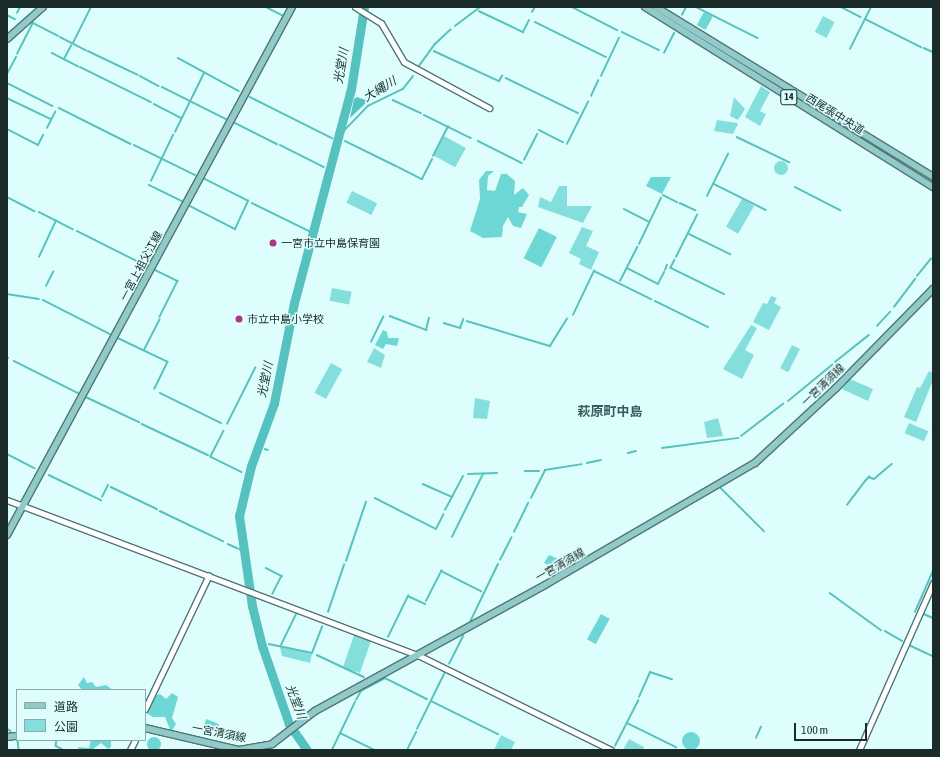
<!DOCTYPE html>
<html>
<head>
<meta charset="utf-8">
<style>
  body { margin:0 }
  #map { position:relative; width:940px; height:757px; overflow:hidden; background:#ddfefd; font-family:"Asap Condensed","Noto Sans JP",sans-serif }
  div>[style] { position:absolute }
  .green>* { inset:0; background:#84dfdc; transform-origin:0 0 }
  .round { border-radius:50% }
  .forest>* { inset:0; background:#6dd7d5; transform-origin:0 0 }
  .water>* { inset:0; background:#56c2bf }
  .stream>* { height:1.5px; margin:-0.75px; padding:0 0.75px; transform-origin:0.75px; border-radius:0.75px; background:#56c2bf }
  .river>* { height:9px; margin:-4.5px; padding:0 4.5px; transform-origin:4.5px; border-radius:4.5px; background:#56c2bf }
  .roads { filter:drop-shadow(1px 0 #517775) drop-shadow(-1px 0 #517775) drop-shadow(0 1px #517775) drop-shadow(0 -1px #517775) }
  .minor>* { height:5px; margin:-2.5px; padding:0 2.5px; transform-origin:2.5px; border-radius:2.5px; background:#fff }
  .major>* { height:6px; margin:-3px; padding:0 3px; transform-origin:3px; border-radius:3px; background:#91cac8 }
  .dots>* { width:11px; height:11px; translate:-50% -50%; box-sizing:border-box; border:2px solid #ddfefd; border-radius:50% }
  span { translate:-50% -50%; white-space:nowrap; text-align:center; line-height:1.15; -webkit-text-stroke:3px #ddfefd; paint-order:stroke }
  .shield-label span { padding:1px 3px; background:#ddfefd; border:1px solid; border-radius:3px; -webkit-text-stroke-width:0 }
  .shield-label { font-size:10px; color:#1b2b2a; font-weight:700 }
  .street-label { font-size:11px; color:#1b2b2a }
  .poi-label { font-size:11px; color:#1b2b2a }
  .left { translate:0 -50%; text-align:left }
  .water-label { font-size:12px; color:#1a2d2d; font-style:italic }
  .quarter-label { font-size:13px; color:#365b5a; font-weight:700 }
  .frame { position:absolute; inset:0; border:8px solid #1b2b2a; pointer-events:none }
  .legend { position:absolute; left:16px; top:689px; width:130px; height:52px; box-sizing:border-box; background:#ddfefd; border:1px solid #8faaa9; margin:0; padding:5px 7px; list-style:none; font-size:12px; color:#1b2b2a }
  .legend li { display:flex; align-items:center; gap:8px; height:20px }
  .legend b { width:20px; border:1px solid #8faaa9 }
  .scale { position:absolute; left:794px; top:723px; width:73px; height:18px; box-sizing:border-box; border:2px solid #1b2b2a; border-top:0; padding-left:5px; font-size:12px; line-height:14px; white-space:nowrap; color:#1b2b2a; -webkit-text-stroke:3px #ddfefd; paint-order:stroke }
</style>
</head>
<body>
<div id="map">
  <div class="green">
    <div style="left:823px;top:16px;width:13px;height:18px;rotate:27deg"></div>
    <div style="clip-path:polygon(761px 86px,770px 92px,760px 111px,766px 114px,760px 126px,745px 117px)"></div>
    <div style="clip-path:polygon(734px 97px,745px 109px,738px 120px,730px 116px)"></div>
    <div style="clip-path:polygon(717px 120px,737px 123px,738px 124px,733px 134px,714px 131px)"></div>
    <div style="left:444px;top:136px;width:25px;height:22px;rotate:29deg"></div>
    <div class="round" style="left:774px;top:161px;width:14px;height:14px"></div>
    <div style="clip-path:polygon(559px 186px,567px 186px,567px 206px,592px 206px,583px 223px,538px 207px,540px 197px,551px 202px)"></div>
    <div style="left:352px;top:191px;width:28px;height:13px;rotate:26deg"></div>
    <div style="left:742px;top:199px;width:14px;height:32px;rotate:30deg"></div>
    <div style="clip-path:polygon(582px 227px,593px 231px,586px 246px,599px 252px,591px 270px,579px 264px,581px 259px,569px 253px)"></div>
    <div style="left:332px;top:288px;width:20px;height:13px;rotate:11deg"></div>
    <div style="clip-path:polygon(771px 296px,777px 298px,774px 303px,781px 307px,769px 330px,753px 322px,763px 303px,767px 304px)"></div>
    <div style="clip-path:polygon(751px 325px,757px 328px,745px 350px,754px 355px,742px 379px,723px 369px)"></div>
    <div style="left:792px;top:345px;width:9px;height:26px;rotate:27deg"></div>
    <div style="clip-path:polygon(374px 348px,385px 355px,381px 368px,367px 362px)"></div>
    <div style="left:331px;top:363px;width:13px;height:34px;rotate:29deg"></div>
    <div style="clip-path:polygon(929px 371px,933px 373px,933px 380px,916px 422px,904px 417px,917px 387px,920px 388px)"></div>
    <div style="clip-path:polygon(850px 379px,873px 389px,868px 401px,842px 389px)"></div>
    <div style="clip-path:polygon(475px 398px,490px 401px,487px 419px,473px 418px)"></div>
    <div style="clip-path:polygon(718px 418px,723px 436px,707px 438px,704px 422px)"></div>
    <div style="left:909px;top:423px;width:21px;height:11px;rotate:23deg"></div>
    <div style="left:354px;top:635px;width:18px;height:34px;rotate:19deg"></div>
    <div style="clip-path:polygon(280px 647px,312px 654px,310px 663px,282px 656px)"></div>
    <div style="clip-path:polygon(501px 735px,515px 742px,511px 750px,494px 750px)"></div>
    <div style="clip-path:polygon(629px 739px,644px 747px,643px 750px,623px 750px)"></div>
  </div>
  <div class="forest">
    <div style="left:704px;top:12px;width:10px;height:15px;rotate:29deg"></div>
    <div style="clip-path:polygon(486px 171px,494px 171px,488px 176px,487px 190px,495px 191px,501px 174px,507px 174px,515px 181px,514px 195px,523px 188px,529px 195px,522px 207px,519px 207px,518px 212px,527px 214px,521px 228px,513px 226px,508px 217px,503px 226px,502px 237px,483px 238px,470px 231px,480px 199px,479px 180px)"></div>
    <div style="clip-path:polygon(651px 177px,671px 177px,662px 194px,646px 186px)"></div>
    <div style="left:539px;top:228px;width:20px;height:34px;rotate:27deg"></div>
    <div style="clip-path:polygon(383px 330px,387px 332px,388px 338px,399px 338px,397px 346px,386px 344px,383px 349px,375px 345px)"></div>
    <div style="clip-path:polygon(549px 555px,558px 559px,568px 567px,559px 572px,544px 563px)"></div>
    <div style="left:601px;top:614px;width:10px;height:29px;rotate:29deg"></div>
    <div style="clip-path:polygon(84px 677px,87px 683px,92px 682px,96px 687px,106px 685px,113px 690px,82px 690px,78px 685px)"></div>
    <div style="clip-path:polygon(172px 693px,178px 697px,172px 718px,176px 724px,171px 732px,165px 717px,153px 717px,146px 713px,151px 697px,160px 694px,166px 699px)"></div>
    <div style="clip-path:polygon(206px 719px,219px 724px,218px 730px,204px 727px)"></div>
    <div class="round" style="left:682px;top:732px;width:18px;height:18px"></div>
    <div class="round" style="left:147px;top:737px;width:14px;height:14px"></div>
    <div style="clip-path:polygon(91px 740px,111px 740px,111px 747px,108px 749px,101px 743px,92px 750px,80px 750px,77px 747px,89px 748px)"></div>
  </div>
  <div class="water">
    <div style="clip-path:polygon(357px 97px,368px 101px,350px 118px,354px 99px)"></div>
  </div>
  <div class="stream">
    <div style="left:266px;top:7px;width:18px;rotate:27deg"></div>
    <div style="left:572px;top:7px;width:51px;rotate:27.1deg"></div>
    <div style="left:696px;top:7px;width:69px;rotate:26.6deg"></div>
    <div style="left:841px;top:7px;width:22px;rotate:27deg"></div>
    <div style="left:479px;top:11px;width:49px;rotate:25.5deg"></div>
    <div style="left:523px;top:32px;width:13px;rotate:-63deg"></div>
    <div style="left:532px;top:12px;width:6px;rotate:-59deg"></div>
    <div style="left:17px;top:13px;width:7px;rotate:-63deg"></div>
    <div style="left:7px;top:15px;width:9px;rotate:27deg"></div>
    <div style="left:682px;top:15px;width:9px;rotate:-63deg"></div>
    <div style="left:865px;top:19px;width:63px;rotate:26.6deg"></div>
    <div style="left:535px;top:22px;width:79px;rotate:26.2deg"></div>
    <div style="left:455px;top:26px;width:31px;rotate:-37deg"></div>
    <div style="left:622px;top:32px;width:41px;rotate:25.9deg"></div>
    <div style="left:60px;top:37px;width:29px;rotate:27deg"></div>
    <div style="left:73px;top:43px;width:40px;rotate:-63.4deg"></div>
    <div style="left:924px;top:48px;width:10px;rotate:24deg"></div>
    <div style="left:850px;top:49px;width:47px;rotate:-63.4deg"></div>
    <div style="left:88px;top:51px;width:55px;rotate:25.6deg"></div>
    <div style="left:434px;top:51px;width:72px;rotate:24.8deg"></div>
    <div style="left:499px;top:81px;width:6px;rotate:-59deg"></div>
    <div style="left:52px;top:53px;width:29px;rotate:27deg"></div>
    <div style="left:664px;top:53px;width:22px;rotate:-63deg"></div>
    <div style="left:17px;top:54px;width:35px;rotate:-63deg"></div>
    <div style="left:33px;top:23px;width:28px;rotate:27deg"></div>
    <div style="left:178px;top:58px;width:69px;rotate:28.4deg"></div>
    <div style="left:64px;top:59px;width:15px;rotate:-62deg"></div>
    <div style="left:419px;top:66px;width:27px;rotate:-54deg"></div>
    <div style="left:435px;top:44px;width:21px;rotate:-43deg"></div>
    <div style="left:80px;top:67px;width:79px;rotate:26.2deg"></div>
    <div style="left:7px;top:74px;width:19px;rotate:-62deg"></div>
    <div style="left:140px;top:76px;width:21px;rotate:28deg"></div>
    <div style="left:601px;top:76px;width:42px;rotate:-64.7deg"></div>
    <div style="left:506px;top:78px;width:80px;rotate:25.9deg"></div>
    <div style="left:7px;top:83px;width:51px;rotate:26.6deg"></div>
    <div style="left:162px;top:87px;width:72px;rotate:26.6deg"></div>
    <div style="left:591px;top:96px;width:17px;rotate:-65deg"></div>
    <div style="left:250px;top:97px;width:92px;rotate:26.6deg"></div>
    <div style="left:7px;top:98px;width:49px;rotate:25.5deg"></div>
    <div style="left:393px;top:100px;width:31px;rotate:25deg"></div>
    <div style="left:154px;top:104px;width:31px;rotate:27deg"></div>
    <div style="left:59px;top:108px;width:80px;rotate:26.6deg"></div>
    <div style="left:424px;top:115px;width:52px;rotate:26.1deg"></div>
    <div style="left:235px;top:123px;width:47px;rotate:26.6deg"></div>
    <div style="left:47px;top:128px;width:18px;rotate:-63deg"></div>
    <div style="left:7px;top:129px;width:35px;rotate:27deg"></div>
    <div style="left:38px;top:145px;width:11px;rotate:-63deg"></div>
    <div style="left:539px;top:130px;width:27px;rotate:27deg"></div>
    <div style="left:175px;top:132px;width:66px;rotate:-63.8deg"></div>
    <div style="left:339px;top:136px;width:42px;rotate:-46deg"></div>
    <div style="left:368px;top:106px;width:39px;rotate:-26deg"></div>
    <div style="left:403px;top:89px;width:16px;rotate:-52deg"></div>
    <div style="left:737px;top:137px;width:58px;rotate:25.7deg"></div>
    <div style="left:345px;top:141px;width:57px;rotate:26.1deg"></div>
    <div style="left:478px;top:141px;width:49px;rotate:26.6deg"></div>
    <div style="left:567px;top:144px;width:47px;rotate:-63.4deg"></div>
    <div style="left:134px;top:145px;width:68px;rotate:26.2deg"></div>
    <div style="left:280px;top:145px;width:49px;rotate:26.6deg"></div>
    <div style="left:433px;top:156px;width:33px;rotate:-63deg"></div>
    <div style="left:524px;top:160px;width:29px;rotate:-63deg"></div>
    <div style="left:398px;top:167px;width:27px;rotate:27deg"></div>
    <div style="left:422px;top:179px;width:22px;rotate:-63deg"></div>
    <div style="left:151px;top:181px;width:51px;rotate:-64.4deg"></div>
    <div style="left:714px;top:184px;width:58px;rotate:26.6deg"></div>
    <div style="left:149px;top:185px;width:37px;rotate:26deg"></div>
    <div style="left:795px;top:187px;width:51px;rotate:27.1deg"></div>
    <div style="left:663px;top:195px;width:16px;rotate:27deg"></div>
    <div style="left:707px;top:196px;width:47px;rotate:-63.4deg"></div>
    <div style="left:7px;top:197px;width:31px;rotate:27deg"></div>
    <div style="left:252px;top:203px;width:68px;rotate:26.2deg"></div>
    <div style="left:680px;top:203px;width:17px;rotate:25deg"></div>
    <div style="left:190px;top:206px;width:51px;rotate:27.1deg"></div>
    <div style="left:235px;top:229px;width:31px;rotate:-65deg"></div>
    <div style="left:248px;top:201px;width:49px;rotate:-153.4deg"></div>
    <div style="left:624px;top:209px;width:28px;rotate:27deg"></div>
    <div style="left:39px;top:212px;width:38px;rotate:27deg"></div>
    <div style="left:77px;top:231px;width:78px;rotate:26.6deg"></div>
    <div style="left:689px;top:234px;width:46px;rotate:26deg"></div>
    <div style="left:639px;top:244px;width:51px;rotate:-64.4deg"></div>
    <div style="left:39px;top:257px;width:40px;rotate:-65deg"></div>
    <div style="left:676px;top:257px;width:47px;rotate:-63.4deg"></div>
    <div style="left:675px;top:260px;width:9px;rotate:117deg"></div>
    <div style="left:671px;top:268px;width:59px;rotate:26.1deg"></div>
    <div style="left:627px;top:268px;width:35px;rotate:27deg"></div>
    <div style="left:658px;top:284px;width:13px;rotate:-63deg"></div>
    <div style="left:155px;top:270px;width:25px;rotate:26deg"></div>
    <div style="left:178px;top:281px;width:40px;rotate:116.6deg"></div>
    <div style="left:665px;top:270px;width:5px;rotate:-68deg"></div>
    <div style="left:917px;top:276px;width:22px;rotate:-51deg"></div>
    <div style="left:620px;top:281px;width:38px;rotate:-63deg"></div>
    <div style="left:46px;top:286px;width:16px;rotate:-63deg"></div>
    <div style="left:7px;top:294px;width:32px;rotate:9deg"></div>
    <div style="left:43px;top:300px;width:75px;rotate:26.9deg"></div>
    <div style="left:655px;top:301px;width:59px;rotate:26.1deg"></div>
    <div style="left:894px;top:307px;width:35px;rotate:-53deg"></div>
    <div style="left:573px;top:315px;width:49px;rotate:-64.5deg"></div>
    <div style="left:594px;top:271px;width:64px;rotate:26.2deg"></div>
    <div style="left:390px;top:316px;width:39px;rotate:21deg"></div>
    <div style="left:426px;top:330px;width:12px;rotate:-76deg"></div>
    <div style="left:467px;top:321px;width:87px;rotate:16.8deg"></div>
    <div style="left:550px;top:346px;width:32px;rotate:-58deg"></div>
    <div style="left:444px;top:323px;width:17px;rotate:17deg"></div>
    <div style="left:460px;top:328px;width:9px;rotate:-69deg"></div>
    <div style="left:877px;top:326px;width:19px;rotate:-47deg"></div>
    <div style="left:118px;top:338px;width:55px;rotate:25.6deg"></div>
    <div style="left:168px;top:362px;width:30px;rotate:116deg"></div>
    <div style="left:371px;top:342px;width:28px;rotate:-64deg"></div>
    <div style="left:144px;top:350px;width:34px;rotate:-63deg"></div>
    <div style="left:7px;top:358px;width:1px"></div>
    <div style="left:14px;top:361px;width:72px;rotate:26.6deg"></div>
    <div style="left:835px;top:362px;width:43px;rotate:-38.5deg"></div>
    <div style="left:160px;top:393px;width:68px;rotate:26.2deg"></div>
    <div style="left:86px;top:397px;width:59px;rotate:25.3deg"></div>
    <div style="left:788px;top:401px;width:57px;rotate:-39.3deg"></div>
    <div style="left:142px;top:424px;width:73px;rotate:25.2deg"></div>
    <div style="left:227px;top:424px;width:63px;rotate:-63.4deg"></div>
    <div style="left:224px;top:431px;width:29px;rotate:117deg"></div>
    <div style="left:211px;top:457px;width:34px;rotate:26deg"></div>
    <div style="left:741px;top:436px;width:53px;rotate:-37.3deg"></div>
    <div style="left:662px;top:448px;width:77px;rotate:-7.5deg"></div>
    <div style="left:265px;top:449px;width:3px;rotate:18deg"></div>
    <div style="left:628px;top:453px;width:8px;rotate:-14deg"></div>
    <div style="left:7px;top:454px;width:31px;rotate:27deg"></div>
    <div style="left:587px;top:463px;width:14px;rotate:-12deg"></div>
    <div style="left:525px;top:471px;width:14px"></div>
    <div style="left:468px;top:474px;width:29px;rotate:-2deg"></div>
    <div style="left:49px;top:475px;width:58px;rotate:25.7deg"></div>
    <div style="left:423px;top:484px;width:32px;rotate:24deg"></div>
    <div style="left:111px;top:487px;width:51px;rotate:25.6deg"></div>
    <div style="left:721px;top:488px;width:61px;rotate:45deg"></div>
    <div style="left:102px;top:497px;width:13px;rotate:-63deg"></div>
    <div style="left:375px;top:498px;width:68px;rotate:26.9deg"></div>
    <div style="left:436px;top:529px;width:16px;rotate:-63deg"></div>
    <div style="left:531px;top:498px;width:31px;rotate:-63deg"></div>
    <div style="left:545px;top:470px;width:37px;rotate:-9deg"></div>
    <div style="left:847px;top:505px;width:30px;rotate:-53deg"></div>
    <div style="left:865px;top:481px;width:6px;rotate:-45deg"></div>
    <div style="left:869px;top:477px;width:5px;rotate:22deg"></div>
    <div style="left:874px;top:479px;width:23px;rotate:-40deg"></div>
    <div style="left:445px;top:510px;width:38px;rotate:-62deg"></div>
    <div style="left:160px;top:511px;width:70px;rotate:25.5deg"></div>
    <div style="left:514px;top:532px;width:32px;rotate:-64deg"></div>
    <div style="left:452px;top:537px;width:70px;rotate:-63.8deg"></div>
    <div style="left:228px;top:544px;width:10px;rotate:24deg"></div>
    <div style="left:239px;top:549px;width:4px;rotate:27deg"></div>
    <div style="left:500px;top:560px;width:25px;rotate:-63deg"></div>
    <div style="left:346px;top:561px;width:62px;rotate:-71.3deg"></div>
    <div style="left:266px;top:568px;width:18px;rotate:27deg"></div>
    <div style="left:282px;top:576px;width:20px;rotate:117deg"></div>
    <div style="left:830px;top:593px;width:63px;rotate:36deg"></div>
    <div style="left:426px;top:601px;width:34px;rotate:-63deg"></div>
    <div style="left:441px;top:571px;width:45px;rotate:26.6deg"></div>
    <div style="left:328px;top:612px;width:50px;rotate:-71.2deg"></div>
    <div style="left:915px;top:612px;width:45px;rotate:-66.3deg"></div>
    <div style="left:924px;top:614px;width:10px;rotate:24deg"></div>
    <div style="left:470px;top:622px;width:64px;rotate:-64.2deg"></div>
    <div style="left:885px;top:631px;width:20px;rotate:30deg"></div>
    <div style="left:388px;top:637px;width:46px;rotate:-64deg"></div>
    <div style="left:408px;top:596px;width:19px;rotate:25deg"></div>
    <div style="left:269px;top:644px;width:44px;rotate:11.8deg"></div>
    <div style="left:312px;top:653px;width:28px;rotate:-69deg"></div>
    <div style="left:281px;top:645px;width:34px;rotate:-64deg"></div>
    <div style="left:909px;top:645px;width:26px;rotate:25deg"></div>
    <div style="left:317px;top:655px;width:52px;rotate:25.1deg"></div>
    <div style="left:449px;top:664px;width:31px;rotate:-63deg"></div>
    <div style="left:639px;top:697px;width:27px;rotate:-66deg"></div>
    <div style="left:650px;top:672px;width:23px;rotate:18deg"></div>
    <div style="left:356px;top:700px;width:10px;rotate:-61deg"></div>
    <div style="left:361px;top:691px;width:27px;rotate:-28deg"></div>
    <div style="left:385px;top:678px;width:47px;rotate:26.6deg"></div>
    <div style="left:431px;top:701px;width:75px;rotate:26.2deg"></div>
    <div style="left:627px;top:723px;width:55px;rotate:26.1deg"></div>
    <div style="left:7px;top:729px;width:4px;rotate:27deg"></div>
    <div style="left:417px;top:729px;width:64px;rotate:-63.8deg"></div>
    <div style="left:340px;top:733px;width:39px;rotate:26deg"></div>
    <div style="left:756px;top:738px;width:12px;rotate:-66deg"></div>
    <div style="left:18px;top:740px;width:10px;rotate:84deg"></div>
    <div style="left:57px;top:740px;width:6px;rotate:99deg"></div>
    <div style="left:56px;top:746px;width:9px;rotate:27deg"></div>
    <div style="left:615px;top:746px;width:51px;rotate:-62.9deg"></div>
    <div style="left:332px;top:750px;width:53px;rotate:-64.4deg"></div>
    <div style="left:407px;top:750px;width:20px;rotate:-63deg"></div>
  </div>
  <div class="river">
    <div style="left:307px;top:750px;width:32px;rotate:-125deg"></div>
    <div style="left:289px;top:724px;width:83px;rotate:-109.1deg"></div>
    <div style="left:262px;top:646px;width:41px;rotate:-104deg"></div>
    <div style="left:252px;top:606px;width:91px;rotate:-98.2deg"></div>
    <div style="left:239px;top:516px;width:51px;rotate:-76.5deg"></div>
    <div style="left:251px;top:466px;width:67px;rotate:-69.9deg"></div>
    <div style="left:274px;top:403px;width:102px;rotate:-78.7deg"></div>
    <div style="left:294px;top:303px;width:221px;rotate:-75.1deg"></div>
    <div style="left:351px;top:89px;width:83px;rotate:-81deg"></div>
  </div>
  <div class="roads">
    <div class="minor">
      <div style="left:355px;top:7px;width:31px;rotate:32deg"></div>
      <div style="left:381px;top:23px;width:45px;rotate:59.5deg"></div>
      <div style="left:404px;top:62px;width:97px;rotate:28.4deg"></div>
      <div style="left:7px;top:500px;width:439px;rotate:20.7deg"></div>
      <div style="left:418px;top:655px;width:215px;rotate:26.2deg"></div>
      <div style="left:145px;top:709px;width:148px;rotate:-64.5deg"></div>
      <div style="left:130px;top:750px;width:11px;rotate:-63deg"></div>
      <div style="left:859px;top:750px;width:183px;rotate:-66.1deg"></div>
    </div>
    <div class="major">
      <div style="left:645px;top:7px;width:340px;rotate:32deg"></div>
      <div style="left:656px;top:7px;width:325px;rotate:31.5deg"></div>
      <div style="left:7px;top:39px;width:48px;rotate:-41.6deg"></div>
      <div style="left:7px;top:535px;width:600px;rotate:-61.64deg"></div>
      <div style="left:145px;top:728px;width:97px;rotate:13.2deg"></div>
      <div style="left:239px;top:750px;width:34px;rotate:-10deg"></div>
      <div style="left:272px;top:744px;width:54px;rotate:-37.5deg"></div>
      <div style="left:315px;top:711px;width:262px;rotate:-28.7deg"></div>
      <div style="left:545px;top:585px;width:243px;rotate:-30.2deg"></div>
      <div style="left:755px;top:463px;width:110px;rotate:-42.8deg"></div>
      <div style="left:836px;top:388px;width:139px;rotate:-45.6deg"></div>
      <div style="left:7px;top:737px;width:10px;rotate:-6deg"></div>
    </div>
  </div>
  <div class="dots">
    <div style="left:273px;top:243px;background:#ae3487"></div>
    <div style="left:239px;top:319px;background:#ae3487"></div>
  </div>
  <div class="shield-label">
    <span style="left:789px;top:97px">14</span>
  </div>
  <div class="street-label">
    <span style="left:835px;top:114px;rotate:32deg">西尾張中央道</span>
    <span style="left:141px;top:266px;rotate:-62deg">一宮上祖父江線</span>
    <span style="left:823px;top:385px;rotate:-44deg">一宮清須線</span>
    <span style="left:560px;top:565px;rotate:-30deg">一宮清須線</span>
    <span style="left:219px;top:733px;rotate:11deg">一宮清須線</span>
  </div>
  <div class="poi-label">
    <span class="left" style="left:281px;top:243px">一宮市立中島保育園</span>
    <span class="left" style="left:247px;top:319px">市立中島小学校</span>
  </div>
  <div class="water-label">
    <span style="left:342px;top:66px;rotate:-80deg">光堂川</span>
    <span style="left:380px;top:90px;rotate:-31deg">大縄川</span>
    <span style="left:266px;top:380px;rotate:-78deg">光堂川</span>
    <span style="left:295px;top:702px;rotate:69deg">光堂川</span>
  </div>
  <div class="quarter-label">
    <span style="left:610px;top:412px">萩原町中島</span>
  </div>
  <div class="frame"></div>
  <ul class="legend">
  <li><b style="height:5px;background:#91cac8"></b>道路</li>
  <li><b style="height:11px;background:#84dfdc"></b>公園</li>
  </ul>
  <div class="scale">100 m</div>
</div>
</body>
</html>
